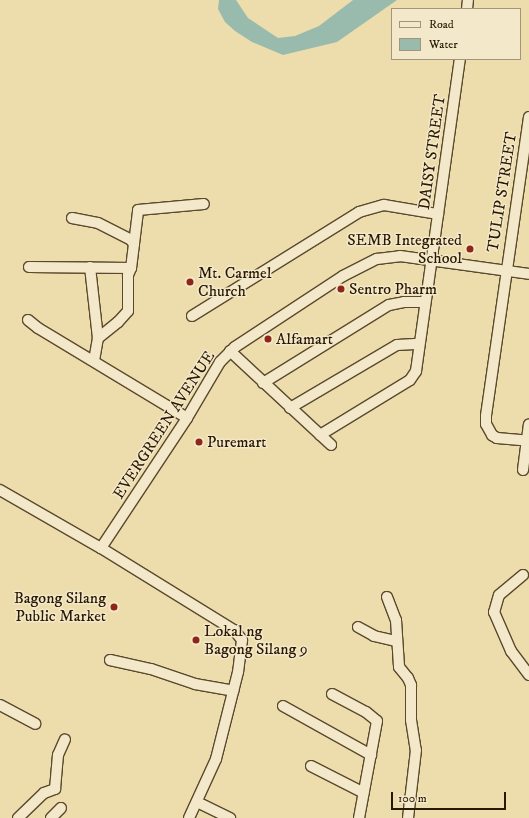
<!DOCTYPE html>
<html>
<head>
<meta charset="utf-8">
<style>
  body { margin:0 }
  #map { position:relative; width:529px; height:818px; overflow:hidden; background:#eddcac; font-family:"IM FELL DW Pica",serif }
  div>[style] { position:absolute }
  .water>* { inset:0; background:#99bbad }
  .roads { filter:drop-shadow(1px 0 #5a492c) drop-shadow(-1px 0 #5a492c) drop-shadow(0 1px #5a492c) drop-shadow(0 -1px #5a492c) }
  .minor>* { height:10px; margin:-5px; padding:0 5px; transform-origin:5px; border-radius:5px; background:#f3e8c9 }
  .dots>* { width:11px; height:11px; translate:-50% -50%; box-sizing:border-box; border:2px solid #f3e8c9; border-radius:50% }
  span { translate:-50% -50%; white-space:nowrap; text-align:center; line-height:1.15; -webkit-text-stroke:3px #f3e8c9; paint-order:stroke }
  .street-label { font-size:16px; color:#291801 }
  .poi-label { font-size:16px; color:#291801 }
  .right { translate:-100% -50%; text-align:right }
  .left { translate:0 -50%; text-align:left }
  .legend { position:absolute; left:391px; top:8px; width:130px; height:52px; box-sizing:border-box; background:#f3e8c9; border:1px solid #a29579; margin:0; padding:5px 7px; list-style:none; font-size:12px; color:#291801 }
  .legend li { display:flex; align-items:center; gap:8px; height:20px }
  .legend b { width:20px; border:1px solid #a29579 }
  .scale { position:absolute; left:391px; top:792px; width:115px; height:18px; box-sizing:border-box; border:2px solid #291801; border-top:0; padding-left:5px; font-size:12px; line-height:14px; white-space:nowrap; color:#291801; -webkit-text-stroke:3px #f3e8c9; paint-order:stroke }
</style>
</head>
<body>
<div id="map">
  <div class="water">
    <div style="clip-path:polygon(219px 0,236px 0,248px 18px,278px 38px,295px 36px,319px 26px,353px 0,397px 0,337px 42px,283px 55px,252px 42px,235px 31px,225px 22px,218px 9px)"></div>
  </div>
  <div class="roads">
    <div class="minor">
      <div style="left:467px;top:9px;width:9px;rotate:-84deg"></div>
      <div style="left:529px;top:117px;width:302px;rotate:98.2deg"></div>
      <div style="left:486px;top:416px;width:8px;rotate:90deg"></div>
      <div style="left:486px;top:424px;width:13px;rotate:61deg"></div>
      <div style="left:492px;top:435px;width:6px;rotate:31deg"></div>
      <div style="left:497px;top:438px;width:32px;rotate:5deg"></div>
      <div style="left:72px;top:218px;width:26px;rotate:11deg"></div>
      <div style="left:98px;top:223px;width:37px;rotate:27deg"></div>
      <div style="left:131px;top:240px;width:5px;rotate:53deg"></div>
      <div style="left:134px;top:244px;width:24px;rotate:97deg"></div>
      <div style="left:134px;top:244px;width:34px;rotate:-83deg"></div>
      <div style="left:138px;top:210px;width:66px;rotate:-5.2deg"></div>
      <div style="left:29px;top:267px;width:102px;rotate:0.6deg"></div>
      <div style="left:131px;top:268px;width:8px;rotate:113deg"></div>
      <div style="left:128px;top:275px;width:36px;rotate:90deg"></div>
      <div style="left:128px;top:311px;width:15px;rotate:132deg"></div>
      <div style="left:118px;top:322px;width:26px;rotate:141deg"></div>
      <div style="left:98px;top:338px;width:23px;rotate:100deg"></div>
      <div style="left:90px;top:267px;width:71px;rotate:83.6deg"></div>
      <div style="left:192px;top:316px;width:197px;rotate:-31.9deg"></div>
      <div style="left:359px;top:212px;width:26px;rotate:-16deg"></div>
      <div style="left:384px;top:205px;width:55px;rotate:9.5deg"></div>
      <div style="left:28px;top:320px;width:13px;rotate:39deg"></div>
      <div style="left:38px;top:328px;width:174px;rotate:31.1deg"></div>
      <div style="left:230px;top:351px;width:138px;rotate:42.9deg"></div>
      <div style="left:263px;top:383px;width:148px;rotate:-31.8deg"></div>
      <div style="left:389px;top:305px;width:15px;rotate:-11deg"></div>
      <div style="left:404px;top:302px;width:21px"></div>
      <div style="left:290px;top:408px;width:124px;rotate:-30.5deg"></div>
      <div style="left:397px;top:345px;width:22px;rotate:-3deg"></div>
      <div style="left:320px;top:435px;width:105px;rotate:-31.4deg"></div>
      <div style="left:410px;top:380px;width:11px;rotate:-56deg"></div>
      <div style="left:416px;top:371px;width:315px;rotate:-82deg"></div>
      <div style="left:523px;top:470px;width:46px;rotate:-82.6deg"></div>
      <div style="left:0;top:490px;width:116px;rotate:29.9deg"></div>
      <div style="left:101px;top:548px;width:156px;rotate:31.7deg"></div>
      <div style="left:234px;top:630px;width:13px;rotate:51deg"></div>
      <div style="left:242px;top:640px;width:32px;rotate:97deg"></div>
      <div style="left:238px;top:672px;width:90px;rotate:104.2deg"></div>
      <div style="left:216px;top:759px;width:65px;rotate:114.6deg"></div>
      <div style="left:101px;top:548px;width:156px;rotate:-56.5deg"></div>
      <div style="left:187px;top:418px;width:65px;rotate:-59.5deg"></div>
      <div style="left:220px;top:362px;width:21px;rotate:-45deg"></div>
      <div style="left:235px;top:347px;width:129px;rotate:-33.3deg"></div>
      <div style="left:343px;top:276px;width:38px;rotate:-27deg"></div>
      <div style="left:377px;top:259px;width:23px;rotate:-7deg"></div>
      <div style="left:400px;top:256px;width:130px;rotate:7.9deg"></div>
      <div style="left:523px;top:575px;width:31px;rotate:140deg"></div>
      <div style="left:499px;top:595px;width:18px;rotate:106deg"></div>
      <div style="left:494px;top:612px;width:43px;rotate:66.4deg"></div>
      <div style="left:511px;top:651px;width:30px;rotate:53deg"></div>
      <div style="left:387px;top:597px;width:25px;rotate:69deg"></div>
      <div style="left:396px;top:620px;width:47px;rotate:86.3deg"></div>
      <div style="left:399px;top:667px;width:14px;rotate:51deg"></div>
      <div style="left:408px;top:678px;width:8px;rotate:67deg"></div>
      <div style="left:411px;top:685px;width:35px;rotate:90deg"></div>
      <div style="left:411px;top:720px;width:30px;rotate:81deg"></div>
      <div style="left:416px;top:750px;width:68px;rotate:96.7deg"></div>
      <div style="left:358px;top:627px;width:18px;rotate:29deg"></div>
      <div style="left:374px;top:636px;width:23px;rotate:13deg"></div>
      <div style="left:110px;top:660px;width:42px;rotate:12.4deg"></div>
      <div style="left:151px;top:669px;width:46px;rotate:18.8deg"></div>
      <div style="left:195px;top:684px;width:39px;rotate:10deg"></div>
      <div style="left:332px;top:694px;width:38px;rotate:28deg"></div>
      <div style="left:366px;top:712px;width:14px;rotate:39deg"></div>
      <div style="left:377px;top:721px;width:99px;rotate:100.5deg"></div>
      <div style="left:0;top:705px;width:40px;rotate:28deg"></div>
      <div style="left:283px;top:706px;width:101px;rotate:29.1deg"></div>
      <div style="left:311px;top:766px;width:59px;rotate:27deg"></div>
      <div style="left:197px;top:802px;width:37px;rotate:26deg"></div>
      <div style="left:18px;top:818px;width:36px;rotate:-44deg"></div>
      <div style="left:44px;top:793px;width:12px;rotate:-20deg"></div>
      <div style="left:55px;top:789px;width:34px;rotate:-85deg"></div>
      <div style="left:58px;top:755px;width:17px;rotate:-66deg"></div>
      <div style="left:51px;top:818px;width:14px;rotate:-45deg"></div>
    </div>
  </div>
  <div class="dots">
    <div style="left:470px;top:249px;background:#8f2418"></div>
    <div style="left:190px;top:282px;background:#8f2418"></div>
    <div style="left:341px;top:289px;background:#8f2418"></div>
    <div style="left:268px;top:339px;background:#8f2418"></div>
    <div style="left:199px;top:442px;background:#8f2418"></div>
    <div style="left:114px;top:607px;background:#8f2418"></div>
    <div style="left:196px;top:640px;background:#8f2418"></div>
  </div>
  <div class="street-label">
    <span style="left:432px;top:152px;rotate:-82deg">DAISY STREET</span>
    <span style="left:502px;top:192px;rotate:-81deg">TULIP STREET</span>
    <span style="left:164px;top:425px;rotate:-57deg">EVERGREEN AVENUE</span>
  </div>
  <div class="poi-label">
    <span class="right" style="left:462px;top:249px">SEMB Integrated<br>School</span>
    <span class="left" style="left:198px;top:282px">Mt. Carmel<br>Church</span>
    <span class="left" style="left:349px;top:289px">Sentro Pharm</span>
    <span class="left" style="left:276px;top:339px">Alfamart</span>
    <span class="left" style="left:207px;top:442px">Puremart</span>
    <span class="right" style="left:106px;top:607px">Bagong Silang<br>Public Market</span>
    <span class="left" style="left:204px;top:640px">Lokal ng<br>Bagong Silang 9</span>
  </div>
  <ul class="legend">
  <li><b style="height:5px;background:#f3e8c9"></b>Road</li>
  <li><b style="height:11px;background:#99bbad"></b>Water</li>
  </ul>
  <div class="scale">100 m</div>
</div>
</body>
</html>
